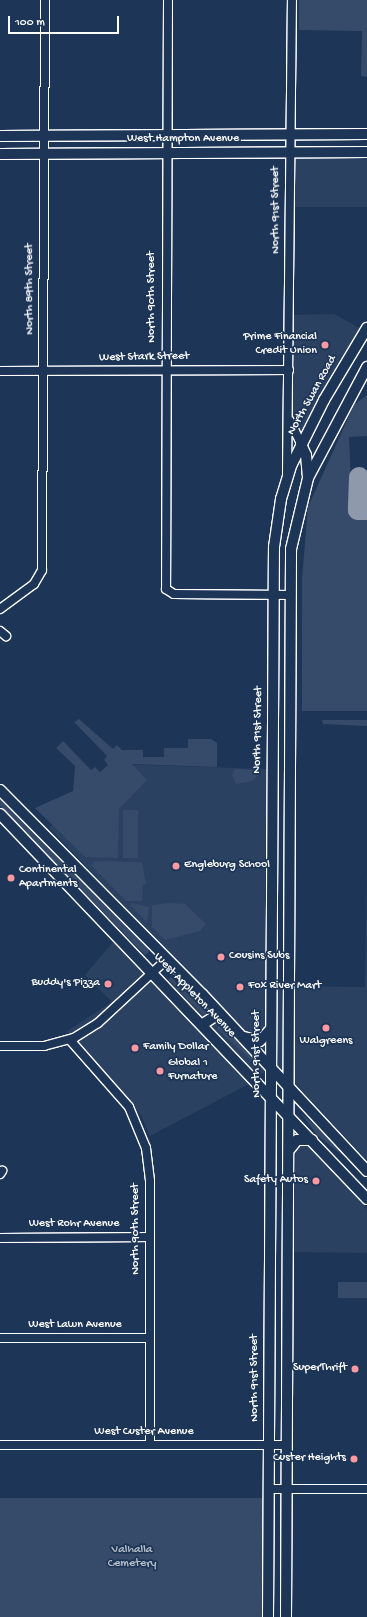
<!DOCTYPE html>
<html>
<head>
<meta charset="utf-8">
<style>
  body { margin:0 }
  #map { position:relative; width:367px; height:1617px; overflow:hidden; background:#1d3557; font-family:"Gochi Hand",sans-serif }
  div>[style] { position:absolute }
  .built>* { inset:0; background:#2a4161; transform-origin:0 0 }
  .green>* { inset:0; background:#364b69; transform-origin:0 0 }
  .taxiway>* { height:20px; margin:-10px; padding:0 10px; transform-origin:10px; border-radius:10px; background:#8e9aab }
  .roads { filter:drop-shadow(1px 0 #fff) drop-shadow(-1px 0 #fff) drop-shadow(0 1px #fff) drop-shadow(0 -1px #fff) }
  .minor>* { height:8px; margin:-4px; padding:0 4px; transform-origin:4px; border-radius:4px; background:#1d3557 }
  .major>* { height:10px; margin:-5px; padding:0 5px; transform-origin:5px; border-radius:5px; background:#1d3557 }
  .dots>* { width:11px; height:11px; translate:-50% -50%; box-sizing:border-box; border:2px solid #1d3557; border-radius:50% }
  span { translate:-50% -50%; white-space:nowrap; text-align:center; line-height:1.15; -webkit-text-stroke:3.5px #1d3557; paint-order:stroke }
  .street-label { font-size:12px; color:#fff }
  .poi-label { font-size:12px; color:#fff }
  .right { translate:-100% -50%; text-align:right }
  .left { translate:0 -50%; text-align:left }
  .park-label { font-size:12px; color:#b9c0ca }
  .scale { position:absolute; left:8px; top:16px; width:111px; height:18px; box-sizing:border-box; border:2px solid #fff; border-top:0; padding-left:5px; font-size:12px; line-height:14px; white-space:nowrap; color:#fff; -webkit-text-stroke:3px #1d3557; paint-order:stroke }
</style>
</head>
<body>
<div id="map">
  <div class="built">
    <div style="left:290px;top:152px;width:77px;height:55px"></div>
    <div style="clip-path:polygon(334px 314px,365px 331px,301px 444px,289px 420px,289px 315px)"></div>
    <div style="clip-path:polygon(121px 764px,266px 769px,265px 986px,365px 987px,367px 861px,367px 1160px,276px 1063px,247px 1085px,150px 1136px,141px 1115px,67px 1031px,112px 1002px,85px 975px,114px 941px,167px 994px,189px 973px,49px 828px)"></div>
    <div style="clip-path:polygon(306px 1143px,367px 1209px,367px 1253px,292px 1252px,296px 1147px)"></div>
  </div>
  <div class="green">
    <div style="clip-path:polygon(299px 0,367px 0,367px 77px,361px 76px,362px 31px,299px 30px)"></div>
    <div style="clip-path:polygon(367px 395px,367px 436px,349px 437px,352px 503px,349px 504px,350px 517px,367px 518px,367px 711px,302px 711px,302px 579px,308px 507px,354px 405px)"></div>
    <div style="clip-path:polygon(79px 719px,113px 749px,117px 745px,122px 750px,143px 750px,143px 757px,164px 757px,164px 748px,188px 748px,188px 739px,211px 739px,217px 743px,217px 767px,132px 764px,147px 780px,119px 809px,118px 858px,85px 857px,35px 808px,73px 791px,75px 766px,56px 748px,63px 741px,91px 770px,95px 767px,100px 772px,108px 765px,104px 760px,107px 756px,74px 722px)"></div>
    <div style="clip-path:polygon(322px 720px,367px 720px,367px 726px,323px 724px)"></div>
    <div style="clip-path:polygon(235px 769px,254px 770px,258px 775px,252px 781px,236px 784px,232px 775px)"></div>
    <div style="clip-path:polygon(0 794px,146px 944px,149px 952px,145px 955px,0 806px)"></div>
    <div style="left:123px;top:810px;width:15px;height:48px"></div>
    <div style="clip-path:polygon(95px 861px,142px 862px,146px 884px,143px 885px,142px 901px,126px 901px,91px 865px)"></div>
    <div style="clip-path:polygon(132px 903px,149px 907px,147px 922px,130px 905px)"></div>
    <div style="clip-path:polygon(169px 903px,185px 904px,206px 924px,200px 931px,165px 940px,152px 927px,152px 905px)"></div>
    <div style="left:171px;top:977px;width:51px;height:4px;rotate:45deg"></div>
    <div style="clip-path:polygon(221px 1023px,261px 1064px,259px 1067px,217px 1029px)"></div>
    <div style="clip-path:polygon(301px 1113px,336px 1144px,354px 1164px,317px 1135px)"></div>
    <div style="left:338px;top:1282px;width:29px;height:16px"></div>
    <div style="left:0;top:1498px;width:264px;height:119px"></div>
  </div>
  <div class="taxiway">
    <div style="left:359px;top:477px;width:33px;rotate:92deg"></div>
    <div style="left:358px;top:510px;width:9px"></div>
  </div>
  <div class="roads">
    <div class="minor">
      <div style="left:168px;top:0;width:589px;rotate:90.19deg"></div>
      <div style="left:166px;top:589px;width:9px;rotate:32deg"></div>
      <div style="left:174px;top:594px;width:116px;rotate:0.5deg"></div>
      <div style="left:0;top:371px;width:289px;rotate:-0.2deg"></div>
      <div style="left:290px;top:421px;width:25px;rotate:64deg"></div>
      <div style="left:287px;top:473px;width:473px;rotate:-89.4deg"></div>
      <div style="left:0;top:609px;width:42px;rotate:-36.3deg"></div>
      <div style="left:34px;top:584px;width:16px;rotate:-60deg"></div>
      <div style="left:42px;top:570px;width:570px;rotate:-89.7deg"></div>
      <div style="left:0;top:631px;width:8px;rotate:40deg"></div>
      <div style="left:70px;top:1040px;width:89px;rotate:48.6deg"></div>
      <div style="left:129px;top:1107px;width:44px;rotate:67.5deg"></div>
      <div style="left:146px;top:1148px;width:33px;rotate:83deg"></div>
      <div style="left:150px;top:1181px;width:264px;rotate:90deg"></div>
      <div style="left:0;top:1046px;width:44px"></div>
      <div style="left:44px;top:1046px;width:31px;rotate:-15deg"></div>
      <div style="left:74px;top:1038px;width:28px;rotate:-32deg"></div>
      <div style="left:98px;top:1023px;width:94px;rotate:-42.8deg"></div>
      <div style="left:0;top:1174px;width:4px;rotate:-56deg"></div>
      <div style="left:0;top:1238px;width:149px;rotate:-0.4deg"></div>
      <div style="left:0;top:1338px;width:149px"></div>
      <div style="left:0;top:1445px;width:287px"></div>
      <div style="left:269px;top:1489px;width:98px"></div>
    </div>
    <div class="major">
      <div style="left:0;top:136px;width:367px;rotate:-0.3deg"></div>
      <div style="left:0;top:154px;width:367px;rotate:-0.3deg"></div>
      <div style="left:301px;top:444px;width:12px;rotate:66deg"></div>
      <div style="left:306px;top:455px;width:21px;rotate:85deg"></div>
      <div style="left:0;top:790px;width:287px;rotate:45.3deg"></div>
      <div style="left:202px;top:994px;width:242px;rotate:47deg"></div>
      <div style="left:0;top:814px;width:532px;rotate:46.37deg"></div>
      <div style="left:203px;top:1024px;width:20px;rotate:-33deg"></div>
      <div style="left:244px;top:1037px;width:16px;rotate:14deg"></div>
      <div style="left:260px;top:1041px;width:15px;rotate:-48deg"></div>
      <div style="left:290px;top:1149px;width:11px;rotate:-52deg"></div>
      <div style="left:297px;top:1140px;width:15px"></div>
      <div style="left:268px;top:1617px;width:1070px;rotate:-89.68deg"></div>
      <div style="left:274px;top:547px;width:49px;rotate:-81.7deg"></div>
      <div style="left:281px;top:499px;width:37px;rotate:-73deg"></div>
      <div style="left:292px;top:464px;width:72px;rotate:-63.4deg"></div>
      <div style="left:324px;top:400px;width:84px;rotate:-59.2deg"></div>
      <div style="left:286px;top:1617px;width:1068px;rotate:-89.73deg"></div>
      <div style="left:291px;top:549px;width:73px;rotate:-76.5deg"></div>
      <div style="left:308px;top:478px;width:126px;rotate:-62deg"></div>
    </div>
  </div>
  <div class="dots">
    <div style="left:325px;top:345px;background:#ff9aa2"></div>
    <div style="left:176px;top:866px;background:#ff9aa2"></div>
    <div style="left:11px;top:878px;background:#ff9aa2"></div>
    <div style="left:221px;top:957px;background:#ff9aa2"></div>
    <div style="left:108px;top:984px;background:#ff9aa2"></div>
    <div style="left:240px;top:987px;background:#ff9aa2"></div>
    <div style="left:326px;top:1028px;background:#ff9aa2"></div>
    <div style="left:135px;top:1048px;background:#ff9aa2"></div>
    <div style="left:160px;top:1071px;background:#ff9aa2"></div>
    <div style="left:316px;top:1181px;background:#ff9aa2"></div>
    <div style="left:355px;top:1369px;background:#ff9aa2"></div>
    <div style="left:354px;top:1459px;background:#ff9aa2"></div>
  </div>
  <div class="street-label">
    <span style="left:183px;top:140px">West Hampton Avenue</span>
    <span style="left:277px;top:210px;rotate:-90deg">North 91st Street</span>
    <span style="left:31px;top:289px;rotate:-90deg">North 89th Street</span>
    <span style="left:153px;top:297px;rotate:-90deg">North 90th Street</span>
    <span style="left:144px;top:358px;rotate:-1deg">West Stark Street</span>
    <span style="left:313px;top:396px;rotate:-61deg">North Swan Road</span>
    <span style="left:259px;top:730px;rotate:-89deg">North 91st Street</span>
    <span style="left:194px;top:996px;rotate:46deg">West Appleton Avenue</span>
    <span style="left:258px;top:1054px;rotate:-90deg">North 91st Street</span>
    <span style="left:74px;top:1225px">West Rohr Avenue</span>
    <span style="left:137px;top:1229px;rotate:-90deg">North 90th Street</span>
    <span style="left:75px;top:1326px">West Lawn Avenue</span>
    <span style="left:256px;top:1378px;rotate:-90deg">North 91st Street</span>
    <span style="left:144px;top:1433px">West Custer Avenue</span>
  </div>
  <div class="poi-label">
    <span class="right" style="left:317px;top:345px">Prime Financial<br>Credit Union</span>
    <span class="left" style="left:184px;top:866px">Engleburg School</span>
    <span class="left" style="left:19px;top:878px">Continental<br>Apartments</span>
    <span class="left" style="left:229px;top:957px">Cousins Subs</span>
    <span class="right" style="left:100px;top:984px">Buddy's Pizza</span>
    <span class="left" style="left:248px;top:987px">Fox River Mart</span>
    <span style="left:326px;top:1042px">Walgreens</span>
    <span class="left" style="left:143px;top:1048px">Family Dollar</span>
    <span class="left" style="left:168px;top:1071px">Global 1<br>Furnature</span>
    <span class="right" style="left:308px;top:1181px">Safety Autos</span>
    <span class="right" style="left:347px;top:1369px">SuperThrift</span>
    <span class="right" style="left:346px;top:1459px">Custer Heights</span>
  </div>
  <div class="park-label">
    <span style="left:132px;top:1558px">Valhalla<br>Cemetery</span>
  </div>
  <div class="scale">100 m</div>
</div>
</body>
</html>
